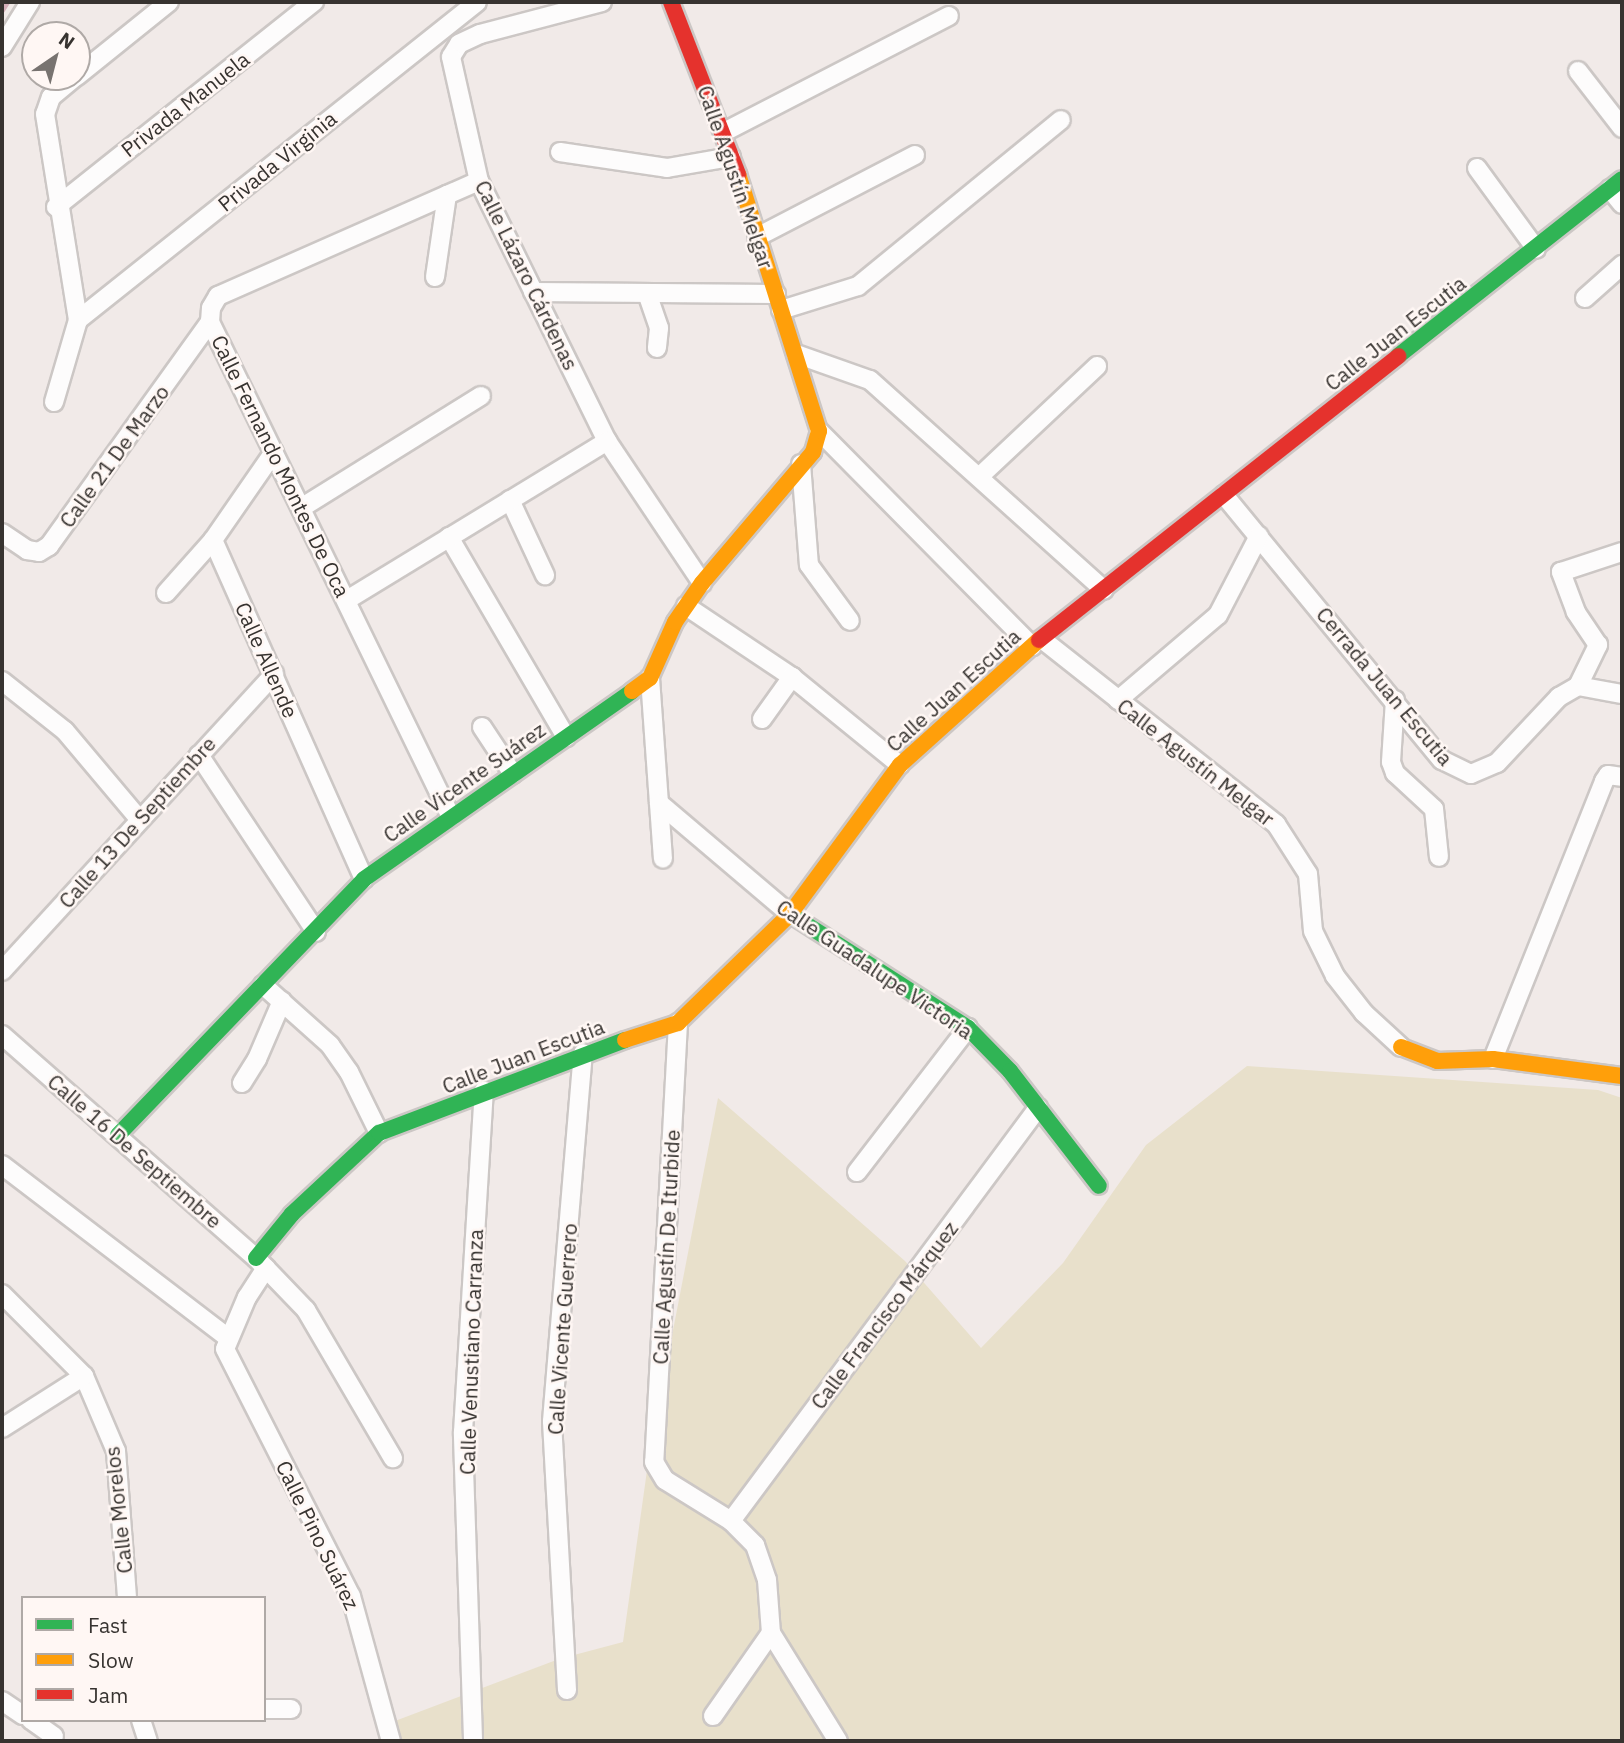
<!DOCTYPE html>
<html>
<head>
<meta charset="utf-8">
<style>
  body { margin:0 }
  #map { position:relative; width:1624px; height:1743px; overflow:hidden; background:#f1eae8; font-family:"IBM Plex Sans",sans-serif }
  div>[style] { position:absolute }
  .green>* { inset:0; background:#e8e0cb }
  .stream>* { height:5px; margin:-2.5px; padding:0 2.5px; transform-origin:2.5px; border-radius:2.5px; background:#d5afb9 }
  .roads { filter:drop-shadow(2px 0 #ccc7c5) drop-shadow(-2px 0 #ccc7c5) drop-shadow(0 2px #ccc7c5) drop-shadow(0 -2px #ccc7c5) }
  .street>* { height:18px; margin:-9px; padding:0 9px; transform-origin:9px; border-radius:9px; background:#fdfcfc }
  .fast>* { height:16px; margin:-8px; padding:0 8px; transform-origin:8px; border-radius:8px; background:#30b455 }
  .slow>* { height:16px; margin:-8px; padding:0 8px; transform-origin:8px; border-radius:8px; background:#ff9f0a }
  .jam>* { height:16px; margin:-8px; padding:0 8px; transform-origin:8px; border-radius:8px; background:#e5322d }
  span { translate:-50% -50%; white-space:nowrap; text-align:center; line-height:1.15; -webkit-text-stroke:5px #fff7f4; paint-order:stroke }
  .street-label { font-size:21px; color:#373330 }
  .frame { position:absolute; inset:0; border:4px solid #373330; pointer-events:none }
  .legend { position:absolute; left:21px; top:1596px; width:245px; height:126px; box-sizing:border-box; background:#fff7f4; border:2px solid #afa9a6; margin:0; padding:9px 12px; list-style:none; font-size:21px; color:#373330 }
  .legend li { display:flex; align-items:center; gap:14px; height:35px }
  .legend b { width:35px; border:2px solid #afa9a6 }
  .north { position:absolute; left:21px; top:21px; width:70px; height:70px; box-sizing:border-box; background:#fff7f4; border:2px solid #afa9a6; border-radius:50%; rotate:35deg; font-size:19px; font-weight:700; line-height:28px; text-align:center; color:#373330 }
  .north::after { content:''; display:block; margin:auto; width:24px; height:32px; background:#787370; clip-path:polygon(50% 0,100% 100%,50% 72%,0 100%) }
</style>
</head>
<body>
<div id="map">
  <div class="green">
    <div style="clip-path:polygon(1247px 1066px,1598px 1090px,1622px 1098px,1622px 1741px,387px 1741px,387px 1724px,559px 1659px,623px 1642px,650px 1449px,718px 1098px,905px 1261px,981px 1348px,1063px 1263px,1146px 1145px)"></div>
  </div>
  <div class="stream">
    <div style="left:2px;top:10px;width:9px;rotate:-58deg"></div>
  </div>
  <div class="roads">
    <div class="street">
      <div style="left:602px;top:2px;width:126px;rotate:165.3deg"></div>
      <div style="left:480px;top:34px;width:23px;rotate:155deg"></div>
      <div style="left:459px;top:44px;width:15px;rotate:122deg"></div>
      <div style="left:451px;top:57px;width:127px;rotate:77.3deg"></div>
      <div style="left:479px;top:181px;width:290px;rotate:63.8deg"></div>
      <div style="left:607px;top:441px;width:171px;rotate:56.2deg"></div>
      <div style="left:2px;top:47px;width:53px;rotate:-58.1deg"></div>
      <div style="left:1578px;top:71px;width:72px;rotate:52.3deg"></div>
      <div style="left:77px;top:76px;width:118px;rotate:-38.8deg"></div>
      <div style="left:75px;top:77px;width:31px;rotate:140deg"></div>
      <div style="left:51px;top:97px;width:18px;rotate:109deg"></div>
      <div style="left:45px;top:114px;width:209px;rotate:80.9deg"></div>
      <div style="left:724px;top:132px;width:253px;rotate:-27.3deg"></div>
      <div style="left:560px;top:152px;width:108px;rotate:8.5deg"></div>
      <div style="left:667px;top:168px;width:65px;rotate:-9.8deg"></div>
      <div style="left:1477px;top:168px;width:100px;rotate:53.9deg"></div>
      <div style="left:1610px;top:189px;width:19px;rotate:51deg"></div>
      <div style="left:56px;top:207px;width:330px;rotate:-38.5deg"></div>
      <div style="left:757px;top:237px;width:178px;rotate:-27.4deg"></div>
      <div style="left:435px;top:277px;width:83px;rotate:-81.7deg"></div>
      <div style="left:533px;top:292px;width:243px;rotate:0.5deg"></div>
      <div style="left:647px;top:293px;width:37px;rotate:71deg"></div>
      <div style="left:659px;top:328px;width:20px;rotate:96deg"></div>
      <div style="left:1585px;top:298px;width:50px;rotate:-41.7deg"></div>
      <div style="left:781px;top:310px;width:81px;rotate:-17.3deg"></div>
      <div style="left:858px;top:286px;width:262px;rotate:-39.3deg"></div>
      <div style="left:796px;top:354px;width:78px;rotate:19.4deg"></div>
      <div style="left:870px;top:380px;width:314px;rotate:41.9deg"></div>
      <div style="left:54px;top:402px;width:85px;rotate:-73.7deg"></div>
      <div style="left:78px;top:320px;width:510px;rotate:-38.55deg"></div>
      <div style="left:819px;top:431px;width:303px;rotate:45.3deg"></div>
      <div style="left:801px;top:464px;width:101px;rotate:85.5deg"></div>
      <div style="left:809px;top:565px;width:69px;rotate:53.8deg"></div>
      <div style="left:979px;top:477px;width:162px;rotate:-43.2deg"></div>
      <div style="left:1224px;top:495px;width:343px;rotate:50.6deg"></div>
      <div style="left:1442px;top:760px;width:32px;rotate:26deg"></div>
      <div style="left:1471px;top:774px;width:28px;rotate:-23deg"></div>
      <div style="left:1497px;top:763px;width:91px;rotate:-46.8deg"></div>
      <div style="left:1559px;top:697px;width:22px;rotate:-30deg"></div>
      <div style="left:1578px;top:686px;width:46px;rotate:-64deg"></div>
      <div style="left:1598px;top:645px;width:40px;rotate:-124deg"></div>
      <div style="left:1576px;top:612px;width:43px;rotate:-110.6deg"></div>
      <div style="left:1561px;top:572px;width:64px;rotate:-18.2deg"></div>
      <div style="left:510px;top:500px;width:83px;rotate:65deg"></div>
      <div style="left:301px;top:508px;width:212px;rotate:-31.9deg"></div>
      <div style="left:2px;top:533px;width:30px;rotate:34deg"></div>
      <div style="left:27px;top:550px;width:12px;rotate:9deg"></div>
      <div style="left:39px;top:552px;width:12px;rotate:-31deg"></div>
      <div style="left:49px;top:546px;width:276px;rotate:-54.3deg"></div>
      <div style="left:449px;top:537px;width:232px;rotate:59.7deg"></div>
      <div style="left:213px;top:540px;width:371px;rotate:66deg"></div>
      <div style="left:166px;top:593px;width:71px;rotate:-48.4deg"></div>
      <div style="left:213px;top:540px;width:107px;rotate:-55.3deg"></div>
      <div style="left:347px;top:600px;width:305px;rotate:-31.4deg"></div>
      <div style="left:686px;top:606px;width:128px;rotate:33.8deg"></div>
      <div style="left:792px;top:677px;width:139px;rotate:39.2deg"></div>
      <div style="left:1043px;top:640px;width:297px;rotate:38.3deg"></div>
      <div style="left:1276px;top:824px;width:59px;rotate:57.4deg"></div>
      <div style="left:1308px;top:874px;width:57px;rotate:85deg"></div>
      <div style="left:1313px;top:931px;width:50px;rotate:63.9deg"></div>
      <div style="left:1335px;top:976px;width:47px;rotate:51.9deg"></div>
      <div style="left:1364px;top:1013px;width:50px;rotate:42.6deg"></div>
      <div style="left:650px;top:678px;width:181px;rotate:85.9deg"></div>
      <div style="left:2px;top:681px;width:80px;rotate:38.4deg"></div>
      <div style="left:65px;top:731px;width:116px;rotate:49.9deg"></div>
      <div style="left:1578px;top:686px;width:45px;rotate:10.3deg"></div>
      <div style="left:1118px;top:700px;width:131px;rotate:-40.4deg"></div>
      <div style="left:1218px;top:615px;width:89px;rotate:-62.6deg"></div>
      <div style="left:1395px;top:700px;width:62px;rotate:93.7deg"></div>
      <div style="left:1391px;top:762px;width:12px;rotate:70deg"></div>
      <div style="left:1395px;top:773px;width:53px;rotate:42.7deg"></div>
      <div style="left:1434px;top:809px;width:48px;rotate:84.1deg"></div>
      <div style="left:762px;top:719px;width:52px;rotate:-54.5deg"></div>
      <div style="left:482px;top:727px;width:56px;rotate:56.6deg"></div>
      <div style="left:199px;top:755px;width:212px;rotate:56.5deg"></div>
      <div style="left:659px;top:803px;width:172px;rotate:40.3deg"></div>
      <div style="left:451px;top:817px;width:551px;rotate:-115.96deg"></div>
      <div style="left:210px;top:322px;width:14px;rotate:-86deg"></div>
      <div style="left:211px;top:308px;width:14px;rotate:-60deg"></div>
      <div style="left:218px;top:296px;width:285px;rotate:-23.8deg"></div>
      <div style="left:2px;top:971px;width:403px;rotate:-47.5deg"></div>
      <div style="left:263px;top:985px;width:90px;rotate:41.8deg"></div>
      <div style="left:330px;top:1045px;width:33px;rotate:55deg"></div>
      <div style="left:349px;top:1072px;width:68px;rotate:63.8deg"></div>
      <div style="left:678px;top:1023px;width:440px;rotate:93.1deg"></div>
      <div style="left:654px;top:1462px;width:21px;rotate:59deg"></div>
      <div style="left:665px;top:1480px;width:78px;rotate:31.8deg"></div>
      <div style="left:731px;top:1521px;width:34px;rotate:45deg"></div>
      <div style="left:755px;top:1545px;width:37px;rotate:71deg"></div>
      <div style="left:767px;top:1580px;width:53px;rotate:85.7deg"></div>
      <div style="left:771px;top:1633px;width:127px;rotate:58.2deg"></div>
      <div style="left:2px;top:1035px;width:338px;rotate:41.3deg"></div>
      <div style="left:256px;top:1258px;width:72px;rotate:46.1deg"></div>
      <div style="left:306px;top:1310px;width:172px;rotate:59.6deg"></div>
      <div style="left:1493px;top:1059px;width:299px;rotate:-68.2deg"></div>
      <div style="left:1604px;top:781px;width:7px;rotate:-56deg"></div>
      <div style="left:1608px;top:775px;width:14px;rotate:8deg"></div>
      <div style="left:242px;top:1083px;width:28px;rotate:-58deg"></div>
      <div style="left:257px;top:1059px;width:63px;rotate:-66.7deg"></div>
      <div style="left:2px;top:1165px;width:285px;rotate:37.4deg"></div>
      <div style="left:857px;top:1172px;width:182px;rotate:-52.4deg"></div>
      <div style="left:266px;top:1268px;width:35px;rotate:123deg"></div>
      <div style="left:247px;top:1297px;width:56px;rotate:112.9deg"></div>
      <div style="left:225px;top:1349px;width:277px;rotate:63deg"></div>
      <div style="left:351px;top:1596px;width:150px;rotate:74.6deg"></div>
      <div style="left:2px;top:1294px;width:116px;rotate:45deg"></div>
      <div style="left:84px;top:1376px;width:82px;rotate:66.9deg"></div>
      <div style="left:116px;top:1451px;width:147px;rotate:85.7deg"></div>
      <div style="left:2px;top:1428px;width:97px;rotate:-32.4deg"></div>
      <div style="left:731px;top:1521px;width:515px;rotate:-53.38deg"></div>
      <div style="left:567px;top:1690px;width:269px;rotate:-93.2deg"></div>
      <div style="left:552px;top:1421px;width:369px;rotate:-85.2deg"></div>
      <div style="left:2px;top:1701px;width:25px;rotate:34deg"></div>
      <div style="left:264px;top:1709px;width:27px"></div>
      <div style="left:713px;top:1716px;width:101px;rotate:-55.1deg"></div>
      <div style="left:31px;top:1720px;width:28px;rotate:35deg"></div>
      <div style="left:141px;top:1720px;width:22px;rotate:72deg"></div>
      <div style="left:473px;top:1739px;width:307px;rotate:-91.9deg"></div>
      <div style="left:463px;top:1432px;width:342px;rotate:-86.5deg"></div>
    </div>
    <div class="fast">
      <div style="left:1398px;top:356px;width:285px;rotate:-38.3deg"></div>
      <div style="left:790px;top:914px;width:211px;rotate:32.6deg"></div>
      <div style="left:968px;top:1028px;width:60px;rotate:45.7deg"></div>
      <div style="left:1010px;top:1071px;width:145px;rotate:52.3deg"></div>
      <div style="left:118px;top:1135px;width:355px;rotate:-46.1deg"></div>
      <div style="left:364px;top:879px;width:327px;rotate:-35deg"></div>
      <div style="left:256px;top:1258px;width:57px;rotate:-50.7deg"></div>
      <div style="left:292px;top:1214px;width:119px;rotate:-43deg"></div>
      <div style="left:379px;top:1133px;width:263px;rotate:-20.7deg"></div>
    </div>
    <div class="slow">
      <div style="left:632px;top:691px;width:22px;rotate:-36deg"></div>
      <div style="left:650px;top:678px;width:61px;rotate:-65.9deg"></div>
      <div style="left:675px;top:622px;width:47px;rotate:-55.3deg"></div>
      <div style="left:702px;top:583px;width:172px;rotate:-49.7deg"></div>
      <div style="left:813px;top:452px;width:22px;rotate:-74deg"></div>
      <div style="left:819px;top:431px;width:269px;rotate:-107.5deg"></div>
      <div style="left:625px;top:1040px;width:56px;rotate:-17.8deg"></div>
      <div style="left:678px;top:1023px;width:156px;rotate:-44.2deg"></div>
      <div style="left:790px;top:914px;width:185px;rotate:-53.6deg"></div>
      <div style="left:900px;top:765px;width:187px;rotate:-42deg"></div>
      <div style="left:1401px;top:1047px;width:39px;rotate:21deg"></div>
      <div style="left:1437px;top:1061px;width:56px;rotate:-2deg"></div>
      <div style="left:1493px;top:1059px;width:130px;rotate:7.5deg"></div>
    </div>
    <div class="jam">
      <div style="left:671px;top:2px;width:185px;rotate:68.7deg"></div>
      <div style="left:1039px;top:640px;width:458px;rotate:-38.3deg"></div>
    </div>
  </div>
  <div class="street-label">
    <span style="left:185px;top:104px;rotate:-38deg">Privada Manuela</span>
    <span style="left:277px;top:161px;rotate:-39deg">Privada Virginia</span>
    <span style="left:736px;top:177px;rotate:71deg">Calle Agustín Melgar</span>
    <span style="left:527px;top:275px;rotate:64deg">Calle Lázaro Cárdenas</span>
    <span style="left:1395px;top:333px;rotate:-38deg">Calle Juan Escutia</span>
    <span style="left:114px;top:456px;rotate:-54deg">Calle 21 De Marzo</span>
    <span style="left:281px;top:466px;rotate:64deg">Calle Fernando Montes De Oca</span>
    <span style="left:267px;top:660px;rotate:66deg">Calle Allende</span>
    <span style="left:1385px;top:686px;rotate:50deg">Cerrada Juan Escutia</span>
    <span style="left:953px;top:690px;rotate:-42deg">Calle Juan Escutia</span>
    <span style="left:1196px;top:762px;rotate:38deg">Calle Agustín Melgar</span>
    <span style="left:464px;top:782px;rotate:-35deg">Calle Vicente Suárez</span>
    <span style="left:137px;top:822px;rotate:-48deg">Calle 13 De Septiembre</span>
    <span style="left:875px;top:969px;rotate:34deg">Calle Guadalupe Victoria</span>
    <span style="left:523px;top:1056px;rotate:-21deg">Calle Juan Escutia</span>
    <span style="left:135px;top:1151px;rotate:41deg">Calle 16 De Septiembre</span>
    <span style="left:666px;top:1247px;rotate:-87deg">Calle Agustín De Iturbide</span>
    <span style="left:884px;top:1315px;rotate:-53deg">Calle Francisco Márquez</span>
    <span style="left:562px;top:1329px;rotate:-86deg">Calle Vicente Guerrero</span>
    <span style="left:471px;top:1352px;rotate:-88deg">Calle Venustiano Carranza</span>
    <span style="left:118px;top:1510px;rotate:-96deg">Calle Morelos</span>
    <span style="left:318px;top:1535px;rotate:64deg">Calle Pino Suárez</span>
  </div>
  <div class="frame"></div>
  <ul class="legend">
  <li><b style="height:9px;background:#30b455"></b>Fast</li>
  <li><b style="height:9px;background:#ff9f0a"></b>Slow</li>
  <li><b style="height:9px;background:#e5322d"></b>Jam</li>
  </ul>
  <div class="north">N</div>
</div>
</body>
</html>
